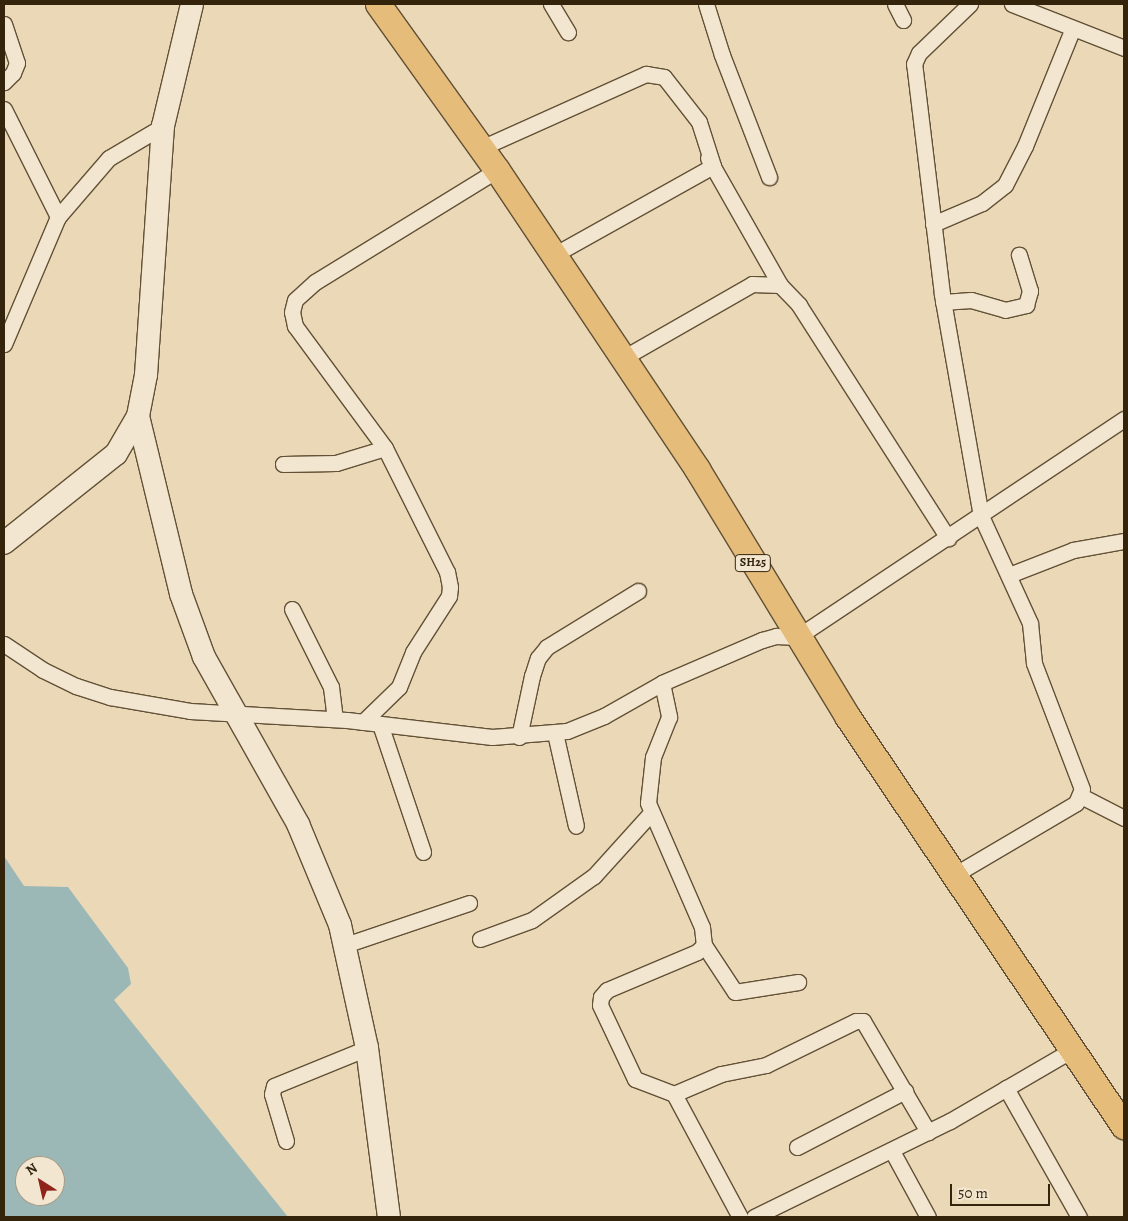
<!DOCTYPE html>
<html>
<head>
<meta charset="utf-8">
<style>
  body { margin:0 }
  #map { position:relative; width:1128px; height:1221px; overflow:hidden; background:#ebd8b6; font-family:Alegreya,serif }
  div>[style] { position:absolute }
  .water>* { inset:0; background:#9bb8b7 }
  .roads { filter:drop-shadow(1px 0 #625136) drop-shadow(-1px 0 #625136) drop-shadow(0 1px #625136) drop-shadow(0 -1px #625136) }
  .street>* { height:15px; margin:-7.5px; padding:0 7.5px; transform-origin:7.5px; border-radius:7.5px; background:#f2e6d0 }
  .secondary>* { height:22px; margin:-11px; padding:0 11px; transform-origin:11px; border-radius:11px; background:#f2e6d0 }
  .primary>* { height:25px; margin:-12.5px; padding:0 12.5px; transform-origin:12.5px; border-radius:12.5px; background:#e6bc7b }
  span { translate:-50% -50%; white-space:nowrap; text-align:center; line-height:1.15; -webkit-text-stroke:4px #f2e6d0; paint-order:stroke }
  .shield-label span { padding:1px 4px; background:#f2e6d0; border:1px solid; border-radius:4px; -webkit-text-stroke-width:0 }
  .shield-label { font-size:12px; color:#35240c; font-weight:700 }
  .frame { position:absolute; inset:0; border:5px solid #35240c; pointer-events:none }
  .north { position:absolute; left:15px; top:1156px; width:50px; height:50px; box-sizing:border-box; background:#f2e6d0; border:1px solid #a69882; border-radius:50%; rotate:325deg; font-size:14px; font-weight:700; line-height:20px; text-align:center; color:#35240c }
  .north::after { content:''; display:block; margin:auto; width:18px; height:22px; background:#8f2418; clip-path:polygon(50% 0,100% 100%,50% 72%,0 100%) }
  .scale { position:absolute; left:950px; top:1184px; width:100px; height:22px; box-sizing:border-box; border:2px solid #35240c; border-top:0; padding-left:6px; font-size:15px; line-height:18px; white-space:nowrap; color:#35240c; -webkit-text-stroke:4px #f2e6d0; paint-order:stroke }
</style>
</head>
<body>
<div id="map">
  <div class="water">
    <div style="clip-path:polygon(evenodd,4px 856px,24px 886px,68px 887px,128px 968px,131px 984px,114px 1000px,288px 1217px,4px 1217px,4px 856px,25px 1166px,55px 1166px,55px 1196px,25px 1196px,25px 1166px)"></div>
  </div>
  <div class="roads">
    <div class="street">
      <div style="left:551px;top:4px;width:33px;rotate:59deg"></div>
      <div style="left:706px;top:4px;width:53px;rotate:72.6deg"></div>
      <div style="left:722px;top:55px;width:131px;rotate:68.9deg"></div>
      <div style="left:895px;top:4px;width:18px;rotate:63deg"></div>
      <div style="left:1012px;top:4px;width:120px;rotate:21.4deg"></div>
      <div style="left:4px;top:24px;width:41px;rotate:71.6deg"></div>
      <div style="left:17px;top:63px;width:11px;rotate:112deg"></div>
      <div style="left:13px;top:73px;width:13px;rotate:135deg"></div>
      <div style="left:4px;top:109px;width:121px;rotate:63.4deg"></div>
      <div style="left:481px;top:148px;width:181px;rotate:-24.2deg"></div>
      <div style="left:646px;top:74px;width:18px;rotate:9deg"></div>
      <div style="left:664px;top:77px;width:57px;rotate:52.1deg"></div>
      <div style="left:699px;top:122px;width:46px;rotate:72.3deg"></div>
      <div style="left:713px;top:166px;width:182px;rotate:150.8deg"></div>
      <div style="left:708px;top:158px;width:146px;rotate:60.4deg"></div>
      <div style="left:933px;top:224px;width:53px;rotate:-23.2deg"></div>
      <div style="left:982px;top:203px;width:29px;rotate:-38deg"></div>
      <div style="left:1005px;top:185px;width:44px;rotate:-62.9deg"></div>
      <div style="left:1025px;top:146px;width:127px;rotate:-67.9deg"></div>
      <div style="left:943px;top:302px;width:28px;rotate:-4deg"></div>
      <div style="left:971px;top:300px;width:35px;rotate:16deg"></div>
      <div style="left:1005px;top:310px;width:22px;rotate:-13deg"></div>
      <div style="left:1026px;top:305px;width:15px;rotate:-74deg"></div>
      <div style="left:1030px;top:291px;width:38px;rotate:-107deg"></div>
      <div style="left:4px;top:344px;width:138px;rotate:-67deg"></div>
      <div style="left:58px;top:217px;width:78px;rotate:-49.2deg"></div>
      <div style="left:109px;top:158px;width:63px;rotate:-30.7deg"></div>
      <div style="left:623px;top:358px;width:149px;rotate:-29.8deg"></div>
      <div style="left:752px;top:284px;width:28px;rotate:2deg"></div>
      <div style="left:780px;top:285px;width:28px;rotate:46deg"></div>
      <div style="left:799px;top:305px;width:277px;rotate:57.4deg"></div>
      <div style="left:283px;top:464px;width:53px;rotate:-1.1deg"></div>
      <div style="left:336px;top:463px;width:51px;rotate:-17deg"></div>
      <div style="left:1009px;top:575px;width:69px;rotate:-21.3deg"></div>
      <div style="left:1073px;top:550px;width:52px;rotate:-10deg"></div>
      <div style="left:292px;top:609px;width:87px;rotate:63.4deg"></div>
      <div style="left:331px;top:687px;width:32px;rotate:83deg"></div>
      <div style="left:4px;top:644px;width:47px;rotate:33.7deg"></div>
      <div style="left:43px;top:670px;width:37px;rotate:26deg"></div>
      <div style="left:76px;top:686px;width:36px;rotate:18deg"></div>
      <div style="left:110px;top:697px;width:81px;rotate:9.9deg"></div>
      <div style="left:190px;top:711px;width:157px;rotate:3.3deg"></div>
      <div style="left:347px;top:720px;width:146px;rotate:6.7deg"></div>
      <div style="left:492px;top:737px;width:75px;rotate:-4.6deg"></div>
      <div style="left:567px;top:731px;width:40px;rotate:-22deg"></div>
      <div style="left:604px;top:716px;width:67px;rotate:-29.6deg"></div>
      <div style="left:662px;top:683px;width:109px;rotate:-23.3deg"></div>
      <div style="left:762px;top:640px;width:15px;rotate:-16deg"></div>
      <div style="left:776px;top:636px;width:21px;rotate:3deg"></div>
      <div style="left:797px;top:637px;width:393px;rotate:-33.7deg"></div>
      <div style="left:662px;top:683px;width:35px;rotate:78deg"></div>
      <div style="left:669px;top:717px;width:43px;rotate:111.8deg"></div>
      <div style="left:653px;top:757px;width:46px;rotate:96.2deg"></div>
      <div style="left:648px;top:803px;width:135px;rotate:66.5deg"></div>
      <div style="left:702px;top:927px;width:18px;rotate:84deg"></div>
      <div style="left:704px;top:945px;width:10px;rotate:135deg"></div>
      <div style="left:697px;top:952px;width:98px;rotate:157.1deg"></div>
      <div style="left:607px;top:990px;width:9px;rotate:131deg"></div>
      <div style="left:601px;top:997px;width:8px;rotate:97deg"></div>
      <div style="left:600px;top:1005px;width:82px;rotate:64.7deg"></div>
      <div style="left:635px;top:1079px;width:42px;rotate:21deg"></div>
      <div style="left:674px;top:1094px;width:140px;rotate:61.8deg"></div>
      <div style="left:363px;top:722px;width:50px;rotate:-44.2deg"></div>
      <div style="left:399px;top:687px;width:38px;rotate:-68deg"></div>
      <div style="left:413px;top:652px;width:67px;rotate:-57.3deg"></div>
      <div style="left:449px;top:596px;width:9px;rotate:-84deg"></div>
      <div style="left:450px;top:587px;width:15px;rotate:-101deg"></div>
      <div style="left:447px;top:572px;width:139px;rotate:-116.6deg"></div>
      <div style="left:385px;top:448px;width:152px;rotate:-126.4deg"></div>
      <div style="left:295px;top:326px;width:14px;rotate:-102deg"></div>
      <div style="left:292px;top:312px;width:12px;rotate:-76deg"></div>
      <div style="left:295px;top:300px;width:27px;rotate:-42deg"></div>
      <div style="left:315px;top:282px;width:214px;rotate:-31.6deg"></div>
      <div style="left:380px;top:724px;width:135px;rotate:71.4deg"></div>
      <div style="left:555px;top:733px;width:95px;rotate:77.3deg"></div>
      <div style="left:519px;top:737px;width:62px;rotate:-78deg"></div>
      <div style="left:532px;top:676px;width:19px;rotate:-72deg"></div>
      <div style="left:538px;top:658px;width:14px;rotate:-51deg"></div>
      <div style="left:547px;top:647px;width:107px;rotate:-31.6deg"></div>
      <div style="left:1081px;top:796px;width:48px;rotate:27.1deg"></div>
      <div style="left:954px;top:875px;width:142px;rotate:-30.5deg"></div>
      <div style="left:1076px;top:803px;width:15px;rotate:-67deg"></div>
      <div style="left:1082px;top:789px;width:135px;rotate:-110.9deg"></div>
      <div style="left:1034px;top:663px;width:40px;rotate:-95.7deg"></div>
      <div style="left:1030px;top:623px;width:118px;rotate:-114.6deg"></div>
      <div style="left:981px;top:516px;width:225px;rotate:-100deg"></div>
      <div style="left:942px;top:294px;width:232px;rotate:-96.9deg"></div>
      <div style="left:914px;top:64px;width:12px;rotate:-66deg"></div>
      <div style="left:919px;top:53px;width:71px;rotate:-43.9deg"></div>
      <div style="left:480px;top:939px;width:55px;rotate:-20.1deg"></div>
      <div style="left:532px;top:920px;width:76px;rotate:-35.4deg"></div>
      <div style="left:594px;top:876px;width:84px;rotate:-47.9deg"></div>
      <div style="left:345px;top:945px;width:131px;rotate:-18.7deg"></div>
      <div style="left:704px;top:945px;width:56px;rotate:56.6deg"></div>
      <div style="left:735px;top:992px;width:64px;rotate:-9deg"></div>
      <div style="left:1006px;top:1088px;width:148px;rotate:60.5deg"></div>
      <div style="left:674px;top:1094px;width:51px;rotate:-23.1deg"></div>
      <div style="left:721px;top:1074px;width:46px;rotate:-11.3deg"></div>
      <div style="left:766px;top:1065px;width:100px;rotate:-26.1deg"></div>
      <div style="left:856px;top:1021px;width:7px"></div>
      <div style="left:863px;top:1021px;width:129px;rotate:59.6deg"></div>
      <div style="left:286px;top:1141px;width:49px;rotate:-106.6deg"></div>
      <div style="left:272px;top:1094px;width:8px;rotate:-76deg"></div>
      <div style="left:274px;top:1086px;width:100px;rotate:-22.2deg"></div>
      <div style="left:797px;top:1147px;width:122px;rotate:-27.4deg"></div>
      <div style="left:892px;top:1151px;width:75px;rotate:61.4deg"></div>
      <div style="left:754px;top:1217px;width:218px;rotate:-26.1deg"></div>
      <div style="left:950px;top:1121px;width:141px;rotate:-30.2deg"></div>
    </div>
    <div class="secondary">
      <div style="left:138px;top:416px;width:183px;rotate:76.4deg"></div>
      <div style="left:181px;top:594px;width:67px;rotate:69.9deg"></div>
      <div style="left:204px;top:657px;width:192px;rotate:60.6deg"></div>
      <div style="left:298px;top:824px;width:109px;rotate:67.4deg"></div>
      <div style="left:340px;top:925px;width:126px;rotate:77.6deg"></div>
      <div style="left:367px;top:1048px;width:170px;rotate:82.6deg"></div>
      <div style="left:4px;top:543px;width:143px;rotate:-38.5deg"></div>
      <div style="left:116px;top:454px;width:44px;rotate:-59.9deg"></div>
      <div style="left:138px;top:416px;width:42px;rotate:-79deg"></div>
      <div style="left:146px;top:375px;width:250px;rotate:-86.1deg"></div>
      <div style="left:163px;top:126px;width:125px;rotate:-76.6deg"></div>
    </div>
    <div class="primary">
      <div style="left:378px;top:4px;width:204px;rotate:54.4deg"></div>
      <div style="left:497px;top:170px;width:360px;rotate:56.2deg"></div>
      <div style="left:697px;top:469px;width:289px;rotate:58.7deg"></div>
      <div style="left:847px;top:716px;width:495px;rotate:56deg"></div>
    </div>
  </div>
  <div class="shield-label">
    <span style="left:753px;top:563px">SH25</span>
  </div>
  <div class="frame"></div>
  <div class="north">N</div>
  <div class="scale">50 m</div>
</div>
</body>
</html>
